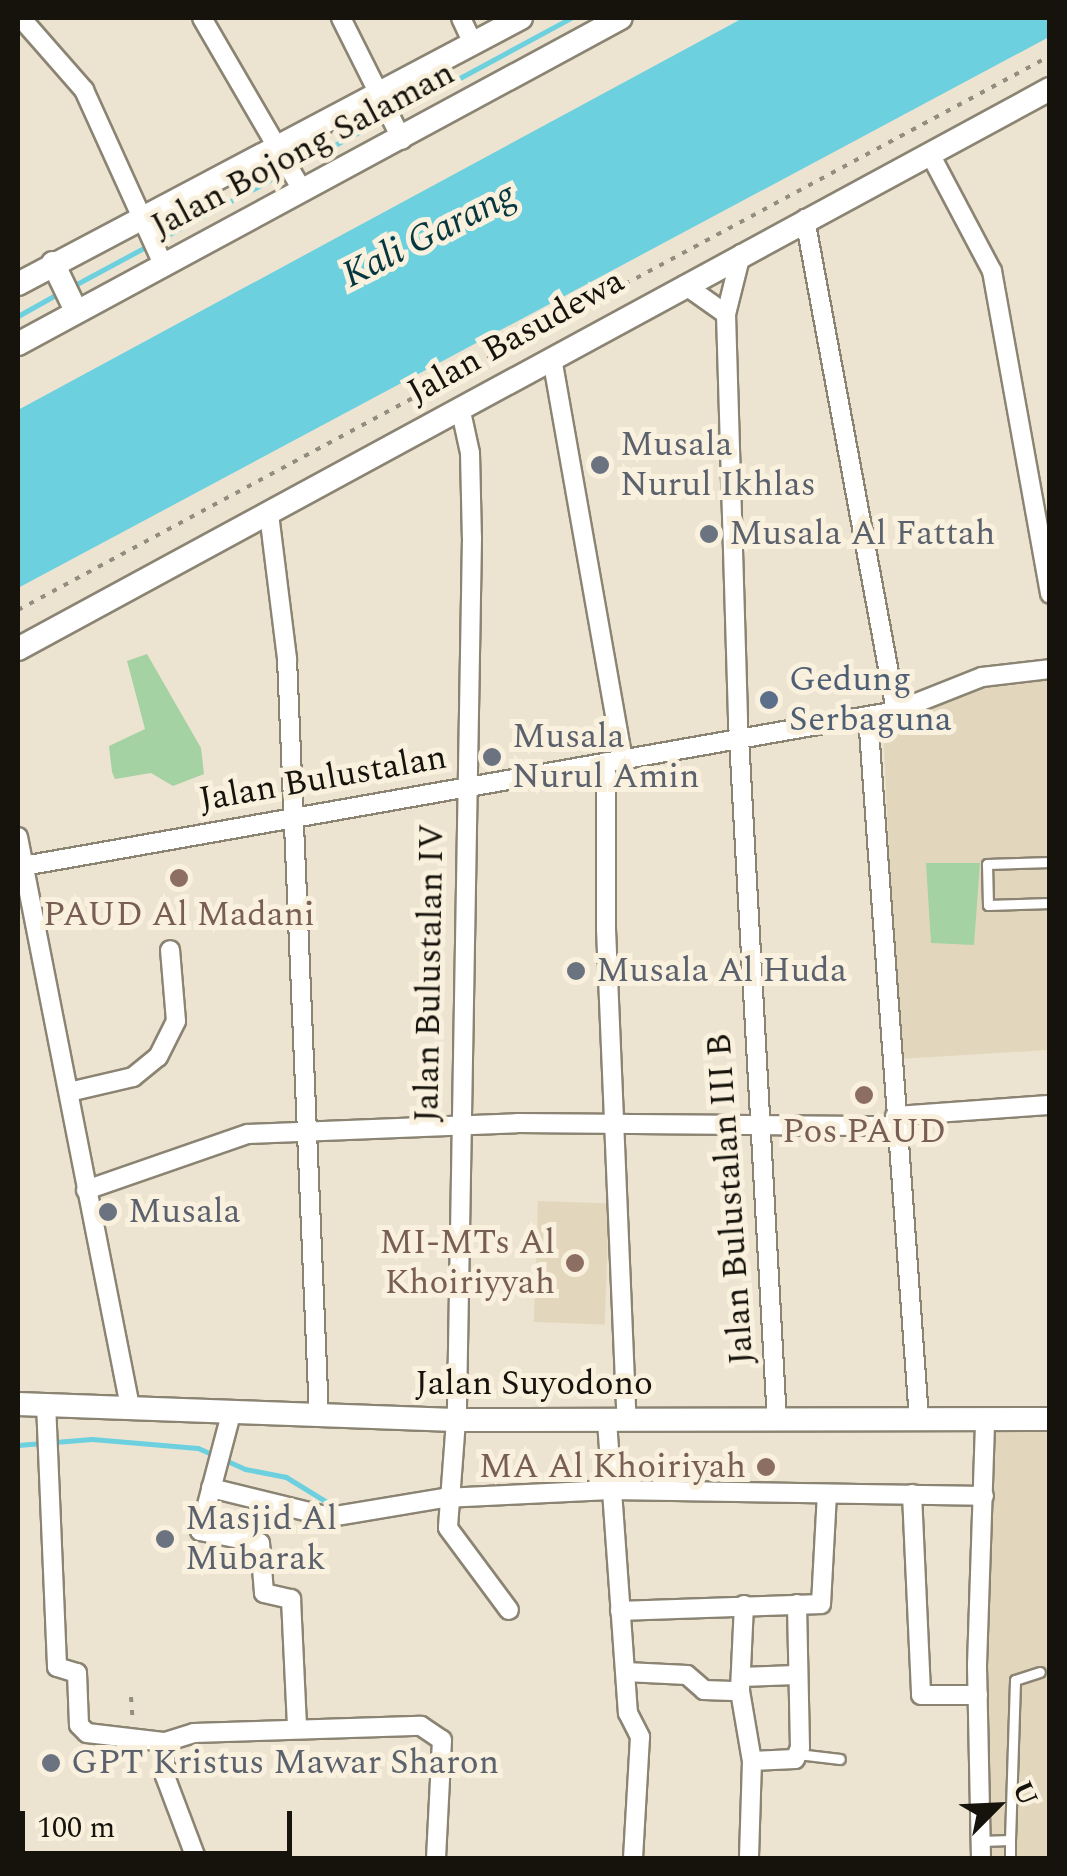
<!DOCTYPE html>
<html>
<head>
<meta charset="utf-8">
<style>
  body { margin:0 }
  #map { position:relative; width:1067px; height:1876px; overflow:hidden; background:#ece4d1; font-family:Spectral,serif }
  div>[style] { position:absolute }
  .built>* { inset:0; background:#e2d7bd; transform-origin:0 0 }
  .green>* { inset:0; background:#a4d2a2 }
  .water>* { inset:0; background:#6cd0df }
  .stream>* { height:5px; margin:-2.5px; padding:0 2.5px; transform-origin:2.5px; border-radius:2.5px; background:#6cd0df }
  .path>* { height:4px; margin-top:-2px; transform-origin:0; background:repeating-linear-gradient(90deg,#938d80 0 5px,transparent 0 13px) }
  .roads { filter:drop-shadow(2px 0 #8b8473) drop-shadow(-2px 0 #8b8473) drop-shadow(0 2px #8b8473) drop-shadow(0 -2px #8b8473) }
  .service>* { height:9px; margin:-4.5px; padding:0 4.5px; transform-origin:4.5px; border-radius:4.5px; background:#fff }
  .minor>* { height:18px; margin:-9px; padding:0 9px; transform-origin:9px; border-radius:9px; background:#fff }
  .tertiary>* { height:22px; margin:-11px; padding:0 11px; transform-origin:11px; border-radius:11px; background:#fff }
  .dots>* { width:28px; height:28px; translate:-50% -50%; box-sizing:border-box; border:5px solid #f9f1de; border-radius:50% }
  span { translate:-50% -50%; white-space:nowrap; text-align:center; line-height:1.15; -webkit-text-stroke:10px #f9f1de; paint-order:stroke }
  .street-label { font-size:35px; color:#16130d }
  .worship-label { font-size:35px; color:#5b616d }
  .left { translate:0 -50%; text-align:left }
  .service-label { font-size:35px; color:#4e5e75 }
  .education-label { font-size:35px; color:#785e54 }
  .right { translate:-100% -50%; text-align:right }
  .water-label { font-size:38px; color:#06373e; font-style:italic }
  .frame { position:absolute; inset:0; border:20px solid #16130d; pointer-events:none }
  .north { position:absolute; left:947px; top:1756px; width:100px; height:100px; -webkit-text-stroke:8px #f9f1de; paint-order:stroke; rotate:66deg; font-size:28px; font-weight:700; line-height:40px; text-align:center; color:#16130d }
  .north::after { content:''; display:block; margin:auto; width:35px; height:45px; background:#16130d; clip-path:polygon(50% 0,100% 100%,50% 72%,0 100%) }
  .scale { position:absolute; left:20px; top:1811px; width:272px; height:45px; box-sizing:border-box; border:5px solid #16130d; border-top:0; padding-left:12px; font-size:30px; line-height:35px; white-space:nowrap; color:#16130d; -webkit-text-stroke:8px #f9f1de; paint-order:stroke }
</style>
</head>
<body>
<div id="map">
  <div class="built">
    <div style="clip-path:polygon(1015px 675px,1049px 675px,1049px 1050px,899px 1059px,883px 726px)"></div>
    <div style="left:538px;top:1201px;width:71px;height:121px;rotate:2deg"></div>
    <div style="clip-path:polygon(1049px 1413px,1049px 1858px,974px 1858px,989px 1415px)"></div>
  </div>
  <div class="green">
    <div style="clip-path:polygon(147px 654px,201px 748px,204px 774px,173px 786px,151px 773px,115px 779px,112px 772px,109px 746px,145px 729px,127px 661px)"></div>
    <div style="clip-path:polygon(926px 863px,980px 863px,974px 945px,931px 943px)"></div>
  </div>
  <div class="water">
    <div style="clip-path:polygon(743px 18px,1049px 18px,1049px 37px,18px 588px,18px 410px)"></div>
  </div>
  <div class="stream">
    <div style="left:395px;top:113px;width:200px;rotate:-28.4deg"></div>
    <div style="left:73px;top:286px;width:354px;rotate:-28.3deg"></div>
    <div style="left:18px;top:316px;width:47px;rotate:-29.3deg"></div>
    <div style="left:18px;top:1445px;width:74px;rotate:-4.6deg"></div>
    <div style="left:92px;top:1439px;width:106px;rotate:4.9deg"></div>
    <div style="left:198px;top:1448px;width:51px;rotate:24.1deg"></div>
    <div style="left:245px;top:1469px;width:42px;rotate:11deg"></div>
    <div style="left:286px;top:1477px;width:61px;rotate:31.6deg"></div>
  </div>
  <div class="path">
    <div style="left:18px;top:610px;width:1171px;rotate:-28.23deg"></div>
    <div style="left:131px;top:1697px;width:26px;rotate:86deg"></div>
  </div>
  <div class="roads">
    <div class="service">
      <div style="left:1050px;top:862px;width:63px;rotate:178.2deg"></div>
      <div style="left:987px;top:864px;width:41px;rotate:88.6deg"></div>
      <div style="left:988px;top:905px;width:62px;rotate:-1.8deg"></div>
      <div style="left:798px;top:1754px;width:42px;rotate:6.8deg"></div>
      <div style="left:1010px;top:1840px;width:160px;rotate:-88.2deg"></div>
      <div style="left:1015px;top:1680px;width:26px;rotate:-18deg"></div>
      <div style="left:981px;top:1841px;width:29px;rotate:-2deg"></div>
      <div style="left:1010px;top:1840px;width:18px;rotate:90deg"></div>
    </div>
    <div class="minor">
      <div style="left:21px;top:18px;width:96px;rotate:48.8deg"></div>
      <div style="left:84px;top:90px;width:191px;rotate:65.6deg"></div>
      <div style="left:202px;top:18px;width:199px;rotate:59.8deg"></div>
      <div style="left:341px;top:18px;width:136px;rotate:63.4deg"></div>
      <div style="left:461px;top:18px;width:29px;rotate:65deg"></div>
      <div style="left:930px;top:154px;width:132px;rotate:62.1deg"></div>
      <div style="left:992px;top:271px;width:328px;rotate:79.8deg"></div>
      <div style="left:805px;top:219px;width:500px;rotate:79.52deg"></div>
      <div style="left:741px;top:254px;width:62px;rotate:104deg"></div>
      <div style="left:726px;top:314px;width:406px;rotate:88.3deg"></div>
      <div style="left:738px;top:720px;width:702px;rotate:86.82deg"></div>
      <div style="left:685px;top:285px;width:50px;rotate:35.3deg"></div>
      <div style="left:552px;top:358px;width:407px;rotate:80deg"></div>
      <div style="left:460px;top:407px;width:47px;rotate:77.7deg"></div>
      <div style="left:470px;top:453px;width:85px;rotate:88.7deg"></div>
      <div style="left:472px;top:538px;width:869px;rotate:90.99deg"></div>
      <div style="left:457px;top:1407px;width:121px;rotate:94.3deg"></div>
      <div style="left:448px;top:1528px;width:102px;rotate:53.4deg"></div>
      <div style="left:269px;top:514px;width:146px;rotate:82.9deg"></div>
      <div style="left:287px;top:659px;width:757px;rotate:87.58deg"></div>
      <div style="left:868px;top:716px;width:705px;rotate:85.85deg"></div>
      <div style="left:606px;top:762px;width:167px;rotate:90deg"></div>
      <div style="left:606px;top:929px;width:491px;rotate:87.6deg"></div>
      <div style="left:18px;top:837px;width:581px;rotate:78.88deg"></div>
      <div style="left:18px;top:867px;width:892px;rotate:-10.07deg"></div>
      <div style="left:896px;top:711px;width:92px;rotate:-21.6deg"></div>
      <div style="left:982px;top:677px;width:68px;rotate:-6.7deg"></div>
      <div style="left:69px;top:1092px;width:66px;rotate:-13.2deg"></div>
      <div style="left:133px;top:1077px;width:32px;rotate:-39deg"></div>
      <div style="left:158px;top:1057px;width:40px;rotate:-63.4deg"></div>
      <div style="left:176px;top:1021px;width:71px;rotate:-94.8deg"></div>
      <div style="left:895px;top:1116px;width:155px;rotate:-4.1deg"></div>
      <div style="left:86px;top:1190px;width:171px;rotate:-19.1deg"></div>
      <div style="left:248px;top:1134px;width:269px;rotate:-2.3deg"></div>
      <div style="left:517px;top:1123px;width:379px;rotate:0.5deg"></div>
      <div style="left:46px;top:1403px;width:264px;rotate:87.6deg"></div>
      <div style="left:57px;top:1667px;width:21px;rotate:17deg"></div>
      <div style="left:77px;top:1673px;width:52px;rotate:87.8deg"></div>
      <div style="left:79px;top:1725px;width:11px;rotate:45deg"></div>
      <div style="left:87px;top:1733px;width:79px;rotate:6.6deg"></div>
      <div style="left:231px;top:1414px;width:121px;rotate:104.8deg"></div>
      <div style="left:200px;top:1531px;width:61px;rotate:11.3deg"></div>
      <div style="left:260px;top:1543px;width:50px;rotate:85.4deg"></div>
      <div style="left:264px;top:1593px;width:28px;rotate:13deg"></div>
      <div style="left:291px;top:1599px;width:129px;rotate:87.3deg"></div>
      <div style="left:607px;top:1421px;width:293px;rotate:85.9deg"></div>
      <div style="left:628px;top:1713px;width:27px;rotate:63deg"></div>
      <div style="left:640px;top:1737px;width:121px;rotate:93.3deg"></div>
      <div style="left:211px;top:1488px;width:122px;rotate:13.7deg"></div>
      <div style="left:330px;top:1517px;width:116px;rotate:-9.5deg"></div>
      <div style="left:444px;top:1498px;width:166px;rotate:-2.8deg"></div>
      <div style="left:610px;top:1490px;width:374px;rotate:0.9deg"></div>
      <div style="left:912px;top:1494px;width:201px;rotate:87.4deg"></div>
      <div style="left:921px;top:1695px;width:57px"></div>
      <div style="left:744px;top:1605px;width:86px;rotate:92.7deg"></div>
      <div style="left:740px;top:1691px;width:71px;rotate:80.3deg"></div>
      <div style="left:752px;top:1761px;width:97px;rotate:91.8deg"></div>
      <div style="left:620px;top:1611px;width:201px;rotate:-2deg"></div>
      <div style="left:821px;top:1604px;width:110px;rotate:-86.9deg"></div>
      <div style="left:626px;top:1672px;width:61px;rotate:2.8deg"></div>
      <div style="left:687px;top:1675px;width:23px;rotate:41deg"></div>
      <div style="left:704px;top:1690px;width:36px;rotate:2deg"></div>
      <div style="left:741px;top:1677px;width:55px;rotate:-2.1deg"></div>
      <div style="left:165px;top:1742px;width:30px;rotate:-17deg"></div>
      <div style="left:194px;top:1733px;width:227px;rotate:-1.8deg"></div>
      <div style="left:421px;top:1726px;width:25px;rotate:34deg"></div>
      <div style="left:442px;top:1740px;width:118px;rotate:92.9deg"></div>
      <div style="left:165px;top:1742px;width:34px;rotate:90deg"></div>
      <div style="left:165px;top:1776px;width:88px;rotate:69.3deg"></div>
      <div style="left:752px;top:1761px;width:43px;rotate:-2.7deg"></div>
      <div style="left:795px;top:1759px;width:12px;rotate:-66deg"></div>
      <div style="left:800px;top:1748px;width:144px;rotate:-91.2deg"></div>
      <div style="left:981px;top:1858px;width:193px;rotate:-91.2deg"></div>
      <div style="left:977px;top:1665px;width:245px;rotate:-88.1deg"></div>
    </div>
    <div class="tertiary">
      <div style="left:53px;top:263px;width:53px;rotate:64.4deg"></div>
      <div style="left:18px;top:284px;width:569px;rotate:-27.87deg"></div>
      <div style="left:18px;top:344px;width:685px;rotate:-28.4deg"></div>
      <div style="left:18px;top:649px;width:1174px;rotate:-28.49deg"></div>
      <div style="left:18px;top:1404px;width:437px;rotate:2.1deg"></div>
      <div style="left:455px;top:1420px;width:595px;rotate:-0.1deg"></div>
    </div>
  </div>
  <div class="dots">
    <div style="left:600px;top:465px;background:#6b7280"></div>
    <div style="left:709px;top:534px;background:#6b7280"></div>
    <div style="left:769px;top:700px;background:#5c6f8a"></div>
    <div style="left:492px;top:757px;background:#6b7280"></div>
    <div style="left:179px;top:878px;background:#8d6e63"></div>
    <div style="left:576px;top:971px;background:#6b7280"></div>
    <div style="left:864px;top:1095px;background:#8d6e63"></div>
    <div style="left:108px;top:1212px;background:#6b7280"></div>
    <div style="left:575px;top:1263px;background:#8d6e63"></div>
    <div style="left:766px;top:1467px;background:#8d6e63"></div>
    <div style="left:165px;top:1539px;background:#6b7280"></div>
    <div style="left:51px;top:1763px;background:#6b7280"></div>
  </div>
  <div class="street-label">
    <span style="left:303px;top:150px;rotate:-28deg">Jalan Bojong Salaman</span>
    <span style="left:516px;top:337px;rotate:-29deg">Jalan Basudewa</span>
    <span style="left:323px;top:779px;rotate:-10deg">Jalan Bulustalan</span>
    <span style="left:430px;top:973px;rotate:-89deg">Jalan Bulustalan IV</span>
    <span style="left:731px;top:1199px;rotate:-94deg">Jalan Bulustalan III B</span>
    <span style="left:534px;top:1384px">Jalan Suyodono</span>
  </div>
  <div class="worship-label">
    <span class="left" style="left:620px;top:465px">Musala<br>Nurul Ikhlas</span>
    <span class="left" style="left:729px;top:534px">Musala Al Fattah</span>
    <span class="left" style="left:512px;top:757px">Musala<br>Nurul Amin</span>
    <span class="left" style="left:596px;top:971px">Musala Al Huda</span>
    <span class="left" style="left:128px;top:1212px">Musala</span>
    <span class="left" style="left:185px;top:1539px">Masjid Al<br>Mubarak</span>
    <span class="left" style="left:71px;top:1763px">GPT Kristus Mawar Sharon</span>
  </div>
  <div class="service-label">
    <span class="left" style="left:789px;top:700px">Gedung<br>Serbaguna</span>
  </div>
  <div class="education-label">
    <span style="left:179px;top:915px">PAUD Al Madani</span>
    <span style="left:864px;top:1132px">Pos PAUD</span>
    <span class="right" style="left:555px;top:1263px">MI-MTs Al<br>Khoiriyyah</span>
    <span class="right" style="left:746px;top:1467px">MA Al Khoiriyah</span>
  </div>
  <div class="water-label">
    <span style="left:429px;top:236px;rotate:-27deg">Kali Garang</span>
  </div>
  <div class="frame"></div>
  <div class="north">U</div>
  <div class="scale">100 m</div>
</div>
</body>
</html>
